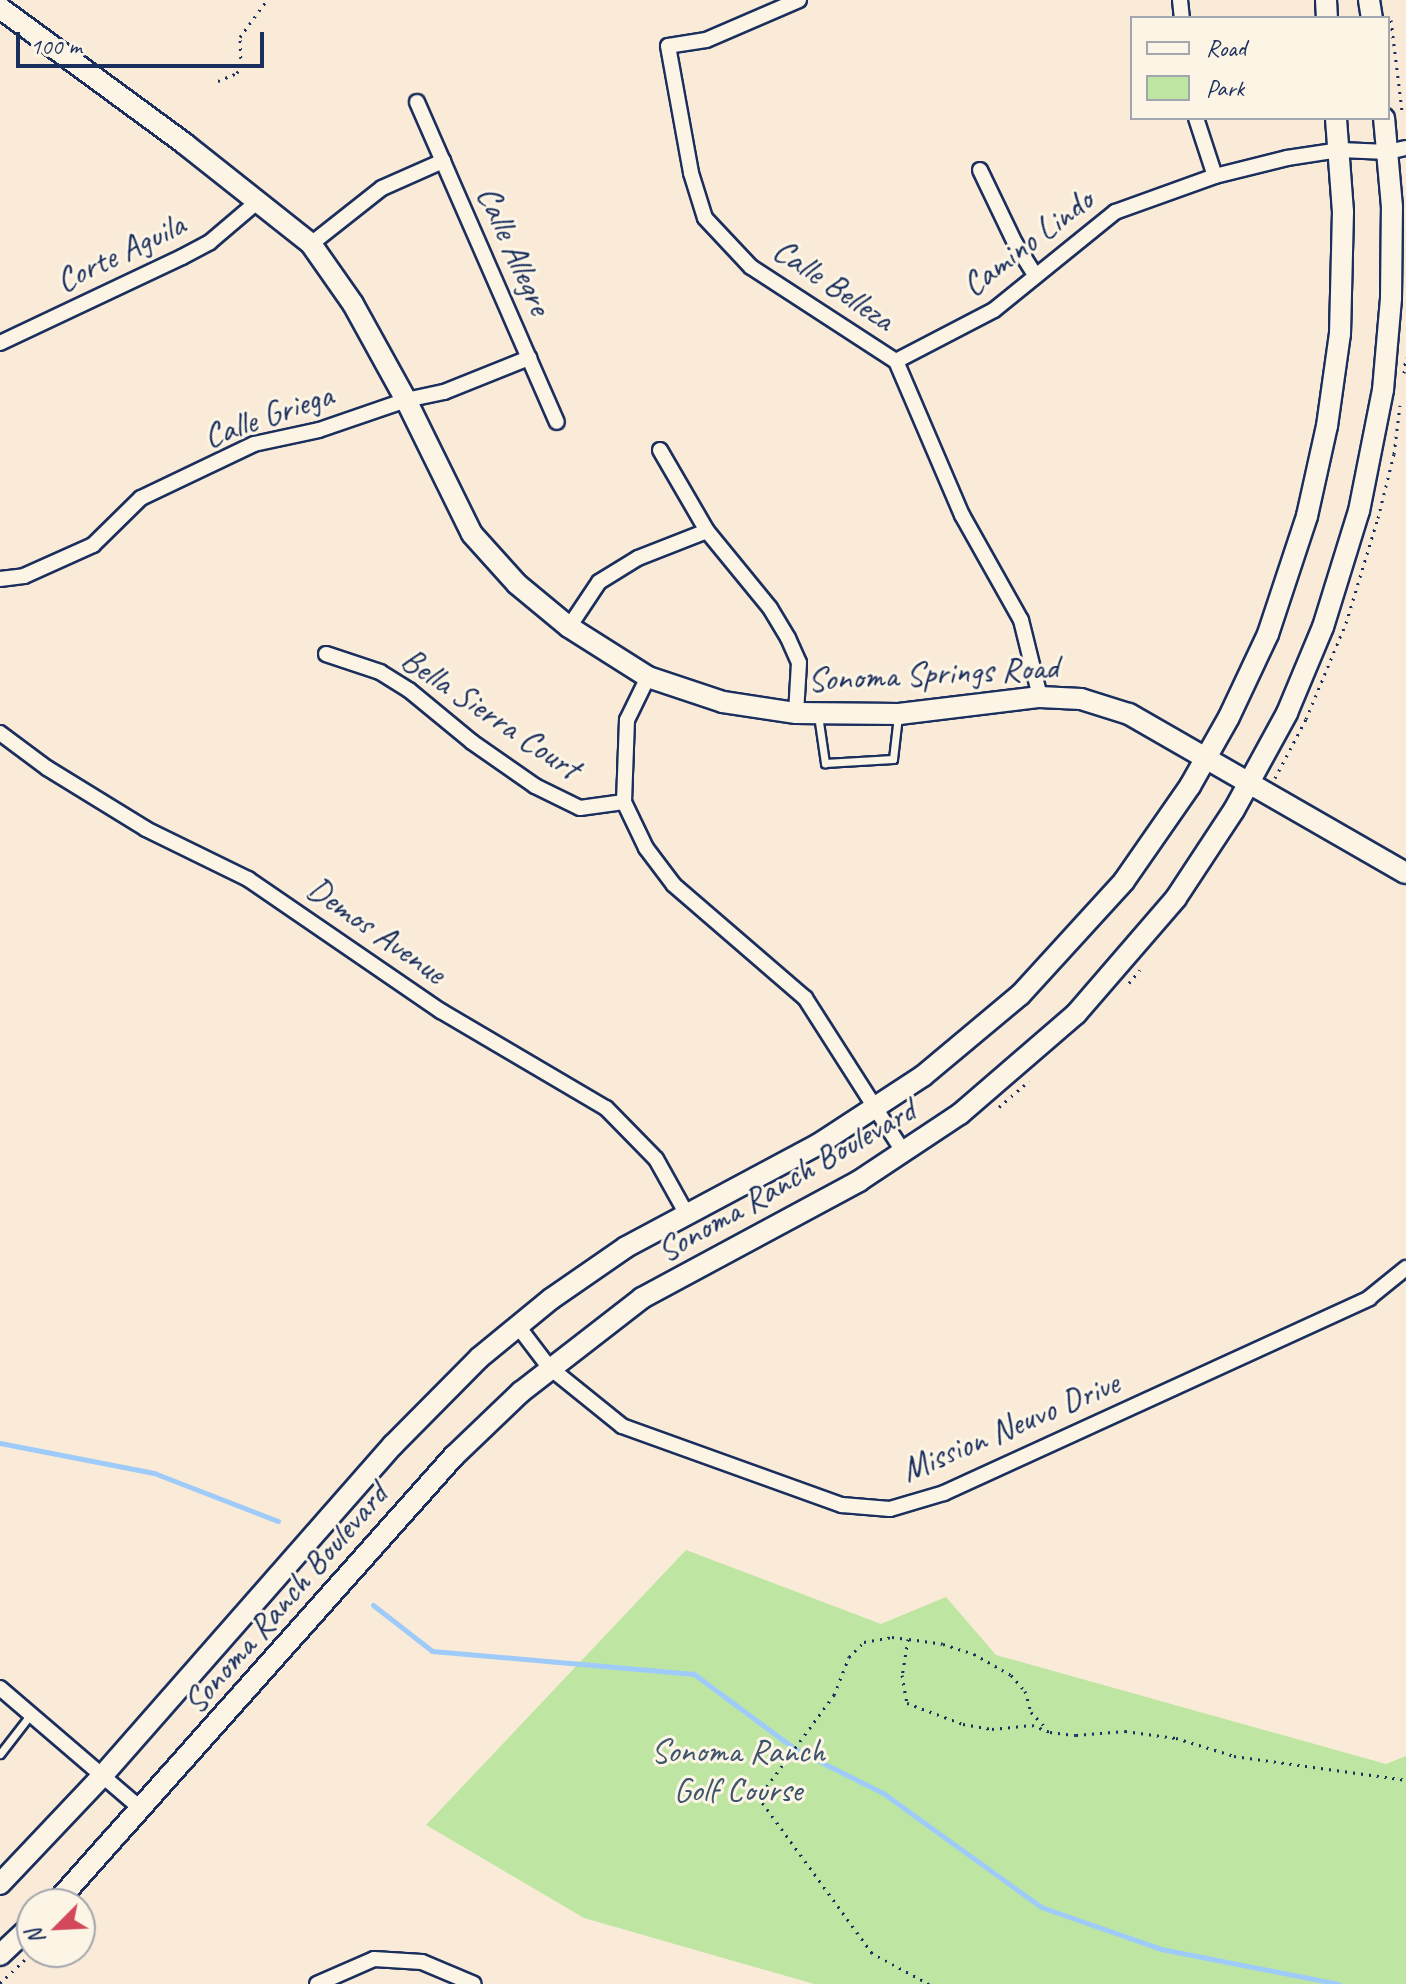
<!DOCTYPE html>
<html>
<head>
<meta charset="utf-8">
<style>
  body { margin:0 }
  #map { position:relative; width:1406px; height:1984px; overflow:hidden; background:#f9ebd7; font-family:Caveat,sans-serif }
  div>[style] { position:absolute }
  .green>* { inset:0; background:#bee6a2 }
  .stream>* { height:5px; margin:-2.5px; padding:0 2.5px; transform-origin:2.5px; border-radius:2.5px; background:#9ecbf9 }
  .path>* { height:3px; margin-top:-1.5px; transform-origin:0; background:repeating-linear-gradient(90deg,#1b2f5e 0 2px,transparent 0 8px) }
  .roads { filter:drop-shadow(2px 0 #1b2f5e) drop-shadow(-2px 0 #1b2f5e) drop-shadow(0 2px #1b2f5e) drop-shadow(0 -2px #1b2f5e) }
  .lane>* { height:7px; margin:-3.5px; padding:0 3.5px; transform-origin:3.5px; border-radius:3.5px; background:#fcf5e5 }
  .street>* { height:14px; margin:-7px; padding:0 7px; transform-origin:7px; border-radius:7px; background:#fcf5e5 }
  .secondary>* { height:20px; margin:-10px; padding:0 10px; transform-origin:10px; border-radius:10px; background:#fcf5e5 }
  span { translate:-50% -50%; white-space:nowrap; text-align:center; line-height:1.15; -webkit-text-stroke:6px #fcf5e5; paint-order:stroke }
  .street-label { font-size:34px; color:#1b2f5e }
  .park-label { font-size:34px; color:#3c546c }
  .legend { position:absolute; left:1130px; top:16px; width:260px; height:104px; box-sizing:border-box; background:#fcf5e5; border:2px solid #a2a6af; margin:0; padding:10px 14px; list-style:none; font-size:24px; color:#1b2f5e }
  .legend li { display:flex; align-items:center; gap:16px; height:40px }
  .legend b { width:40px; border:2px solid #a2a6af }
  .north { position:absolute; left:16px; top:1888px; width:80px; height:80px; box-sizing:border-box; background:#fcf5e5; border:2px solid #a2a6af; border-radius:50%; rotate:246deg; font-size:22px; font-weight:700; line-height:32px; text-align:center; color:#1b2f5e }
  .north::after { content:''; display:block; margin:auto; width:28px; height:36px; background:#d1495b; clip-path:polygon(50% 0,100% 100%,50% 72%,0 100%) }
  .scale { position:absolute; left:16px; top:32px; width:248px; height:36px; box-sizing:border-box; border:4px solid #1b2f5e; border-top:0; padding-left:10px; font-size:24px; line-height:28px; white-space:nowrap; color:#1b2f5e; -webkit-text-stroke:6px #fcf5e5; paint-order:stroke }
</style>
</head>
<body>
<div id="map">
  <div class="green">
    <div style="clip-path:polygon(686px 1550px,881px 1624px,946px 1597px,996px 1655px,1386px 1764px,1406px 1756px,1406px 1984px,814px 1984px,584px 1918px,426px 1825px)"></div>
  </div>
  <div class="stream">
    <div style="left:0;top:1443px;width:157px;rotate:11deg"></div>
    <div style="left:154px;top:1473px;width:133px;rotate:21.2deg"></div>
    <div style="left:373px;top:1605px;width:75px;rotate:37.9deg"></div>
    <div style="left:432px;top:1651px;width:263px;rotate:5deg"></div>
    <div style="left:694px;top:1674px;width:126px;rotate:36.6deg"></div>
    <div style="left:795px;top:1749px;width:98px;rotate:26.6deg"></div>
    <div style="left:883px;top:1793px;width:195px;rotate:35.8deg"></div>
    <div style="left:1041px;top:1907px;width:127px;rotate:19.3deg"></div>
    <div style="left:1161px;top:1949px;width:181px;rotate:11.1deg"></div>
  </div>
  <div class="path">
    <div style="left:1391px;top:20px;width:92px;rotate:83.1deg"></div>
    <div style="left:218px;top:81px;width:21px;rotate:-23deg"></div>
    <div style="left:237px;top:73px;width:8px;rotate:-60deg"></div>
    <div style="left:241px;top:66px;width:29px;rotate:-92deg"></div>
    <div style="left:240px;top:37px;width:46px;rotate:-53.9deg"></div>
    <div style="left:1404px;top:373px;width:16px;rotate:-83deg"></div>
    <div style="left:1275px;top:778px;width:67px;rotate:-62.3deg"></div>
    <div style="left:1306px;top:719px;width:104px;rotate:-67.4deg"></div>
    <div style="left:1346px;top:623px;width:110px;rotate:-73.1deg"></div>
    <div style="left:1378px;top:518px;width:66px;rotate:-76deg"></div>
    <div style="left:1394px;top:454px;width:49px;rotate:-83deg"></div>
    <div style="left:1129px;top:983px;width:17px;rotate:-50deg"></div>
    <div style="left:999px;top:1107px;width:40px;rotate:-41deg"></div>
    <div style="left:909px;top:1639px;width:34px;rotate:8deg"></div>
    <div style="left:943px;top:1644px;width:33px;rotate:18deg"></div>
    <div style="left:974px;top:1654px;width:43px;rotate:29.6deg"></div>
    <div style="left:1011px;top:1675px;width:21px;rotate:49deg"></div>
    <div style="left:1025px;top:1691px;width:22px;rotate:74deg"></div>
    <div style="left:1031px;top:1712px;width:23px;rotate:47deg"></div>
    <div style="left:0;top:1983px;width:45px;rotate:-43.2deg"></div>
    <div style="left:929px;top:1984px;width:65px;rotate:-151.5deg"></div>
    <div style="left:872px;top:1953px;width:188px;rotate:-126.1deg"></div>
    <div style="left:761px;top:1801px;width:8px;rotate:-83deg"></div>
    <div style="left:762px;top:1793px;width:122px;rotate:-53.7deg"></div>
    <div style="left:834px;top:1695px;width:41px;rotate:-68.5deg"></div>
    <div style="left:849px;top:1657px;width:21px;rotate:-45deg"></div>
    <div style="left:864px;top:1642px;width:28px;rotate:-10deg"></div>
    <div style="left:892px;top:1637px;width:16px;rotate:7deg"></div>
    <div style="left:908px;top:1639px;width:36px;rotate:99deg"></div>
    <div style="left:902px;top:1675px;width:28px;rotate:80deg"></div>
    <div style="left:907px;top:1703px;width:60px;rotate:20.6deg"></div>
    <div style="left:963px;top:1724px;width:29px;rotate:10deg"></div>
    <div style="left:992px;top:1729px;width:40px;rotate:-5.7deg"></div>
    <div style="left:1032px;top:1725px;width:19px;rotate:21deg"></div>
    <div style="left:1050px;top:1732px;width:26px;rotate:7deg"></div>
    <div style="left:1076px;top:1735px;width:49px;rotate:-4.7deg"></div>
    <div style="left:1125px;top:1731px;width:51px;rotate:7.8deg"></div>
    <div style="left:1176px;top:1738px;width:61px;rotate:17.2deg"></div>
    <div style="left:1234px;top:1756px;width:174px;rotate:7.9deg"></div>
  </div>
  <div class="roads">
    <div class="lane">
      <div style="left:818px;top:715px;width:49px;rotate:81.7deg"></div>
      <div style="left:825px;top:763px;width:68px;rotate:-3.4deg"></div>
      <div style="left:893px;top:759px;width:43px;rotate:-83.4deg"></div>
      <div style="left:0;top:1754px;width:51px;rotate:-52.2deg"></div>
    </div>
    <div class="street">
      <div style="left:799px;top:0;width:101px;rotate:156.7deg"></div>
      <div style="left:706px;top:40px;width:38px;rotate:171deg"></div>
      <div style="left:668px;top:46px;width:129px;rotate:79.7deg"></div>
      <div style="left:691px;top:173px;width:47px;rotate:72.7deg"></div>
      <div style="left:705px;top:218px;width:67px;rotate:46.8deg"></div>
      <div style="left:751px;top:267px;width:173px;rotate:33deg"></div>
      <div style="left:896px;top:361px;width:168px;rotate:66.8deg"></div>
      <div style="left:962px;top:515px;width:120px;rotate:60.7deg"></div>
      <div style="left:1021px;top:620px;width:79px;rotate:76.1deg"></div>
      <div style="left:1180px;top:0;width:18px;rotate:84deg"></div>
      <div style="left:417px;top:102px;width:349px;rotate:66.4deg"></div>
      <div style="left:1196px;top:118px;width:61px;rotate:71.9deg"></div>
      <div style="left:980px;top:170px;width:81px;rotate:64.4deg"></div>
      <div style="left:1015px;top:243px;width:39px;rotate:58deg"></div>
      <div style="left:311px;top:244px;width:90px;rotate:-38.3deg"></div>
      <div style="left:382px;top:188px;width:67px;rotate:-23.9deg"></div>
      <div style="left:0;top:343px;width:201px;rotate:-25.3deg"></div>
      <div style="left:182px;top:257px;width:32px;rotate:-28deg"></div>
      <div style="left:210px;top:242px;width:62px;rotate:-40.4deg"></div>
      <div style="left:896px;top:361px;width:110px;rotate:-27.5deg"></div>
      <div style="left:994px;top:310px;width:156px;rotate:-39deg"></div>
      <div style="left:1115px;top:212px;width:106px;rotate:-19.8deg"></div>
      <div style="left:1215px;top:176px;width:74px;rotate:-14deg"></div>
      <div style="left:1287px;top:158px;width:54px;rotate:-8.6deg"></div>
      <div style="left:1340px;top:150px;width:48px;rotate:2.4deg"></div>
      <div style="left:1388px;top:152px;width:18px;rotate:-13deg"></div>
      <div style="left:660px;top:450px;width:94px;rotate:59.9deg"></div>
      <div style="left:707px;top:531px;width:99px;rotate:50.7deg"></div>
      <div style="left:770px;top:608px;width:35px;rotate:59deg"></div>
      <div style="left:788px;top:638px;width:27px;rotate:66deg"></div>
      <div style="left:799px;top:663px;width:50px;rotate:93.4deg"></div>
      <div style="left:0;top:579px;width:24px;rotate:-7deg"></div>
      <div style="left:24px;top:576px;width:76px;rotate:-24.2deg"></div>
      <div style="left:93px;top:545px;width:67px;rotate:-44.4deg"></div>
      <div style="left:141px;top:498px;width:125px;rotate:-25.5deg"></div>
      <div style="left:254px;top:444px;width:66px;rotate:-12.2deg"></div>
      <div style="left:319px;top:430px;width:92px;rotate:-19deg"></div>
      <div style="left:406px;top:400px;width:39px;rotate:-12deg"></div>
      <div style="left:444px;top:392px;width:92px;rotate:-21.8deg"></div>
      <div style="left:569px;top:627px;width:54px;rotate:-56.3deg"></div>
      <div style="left:599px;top:582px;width:46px;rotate:-31.6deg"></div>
      <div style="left:638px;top:558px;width:74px;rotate:-21.4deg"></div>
      <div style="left:326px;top:654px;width:57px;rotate:18.4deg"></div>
      <div style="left:380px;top:672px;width:34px;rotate:32deg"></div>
      <div style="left:409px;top:690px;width:82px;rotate:39.5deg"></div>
      <div style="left:472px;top:742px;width:77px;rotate:34.9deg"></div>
      <div style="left:535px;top:786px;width:50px;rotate:26.1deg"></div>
      <div style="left:580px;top:808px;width:44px;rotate:-7.8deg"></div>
      <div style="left:648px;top:677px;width:48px;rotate:116deg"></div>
      <div style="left:627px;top:720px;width:82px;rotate:92.1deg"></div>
      <div style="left:624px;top:802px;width:51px;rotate:64.4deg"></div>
      <div style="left:646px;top:848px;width:46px;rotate:52.9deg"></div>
      <div style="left:674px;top:885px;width:173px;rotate:40.8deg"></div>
      <div style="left:805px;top:998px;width:184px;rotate:57.4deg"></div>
      <div style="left:0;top:733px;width:59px;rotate:36.7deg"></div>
      <div style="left:47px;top:768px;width:116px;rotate:31.6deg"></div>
      <div style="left:146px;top:829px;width:114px;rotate:26.1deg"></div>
      <div style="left:248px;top:879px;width:234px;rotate:34.4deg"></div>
      <div style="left:441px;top:1011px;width:191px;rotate:30.5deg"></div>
      <div style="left:606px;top:1108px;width:71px;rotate:45.6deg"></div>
      <div style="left:656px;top:1159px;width:62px;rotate:60.9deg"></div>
      <div style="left:517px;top:1325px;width:53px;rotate:52.7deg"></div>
      <div style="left:549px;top:1367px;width:94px;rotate:38.9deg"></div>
      <div style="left:622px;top:1426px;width:234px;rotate:19.8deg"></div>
      <div style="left:842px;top:1505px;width:48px;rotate:4.8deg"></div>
      <div style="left:890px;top:1509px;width:56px;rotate:-16.5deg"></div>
      <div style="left:944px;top:1493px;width:468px;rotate:-24.6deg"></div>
      <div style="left:1369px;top:1298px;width:48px;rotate:-39deg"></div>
      <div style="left:0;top:1688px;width:186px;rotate:40.6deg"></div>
      <div style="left:317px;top:1984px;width:62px;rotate:-23.7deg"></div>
      <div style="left:374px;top:1959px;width:48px;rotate:3.6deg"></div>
      <div style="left:422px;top:1962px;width:56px;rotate:22.9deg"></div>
    </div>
    <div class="secondary">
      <div style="left:1326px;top:0;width:18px;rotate:87deg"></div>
      <div style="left:1369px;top:0;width:18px;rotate:81deg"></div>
      <div style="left:0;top:8px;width:230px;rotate:36.3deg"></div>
      <div style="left:185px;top:144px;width:161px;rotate:38.4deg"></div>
      <div style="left:311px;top:244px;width:73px;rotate:55deg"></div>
      <div style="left:353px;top:304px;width:110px;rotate:61.1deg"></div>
      <div style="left:406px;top:400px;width:149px;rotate:63.8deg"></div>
      <div style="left:472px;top:534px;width:67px;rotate:48deg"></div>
      <div style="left:517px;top:584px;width:67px;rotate:39.6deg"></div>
      <div style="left:569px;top:627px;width:93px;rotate:32.3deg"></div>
      <div style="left:648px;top:677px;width:79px;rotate:18.4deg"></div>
      <div style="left:723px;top:702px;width:74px;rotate:8.6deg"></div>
      <div style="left:796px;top:713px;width:103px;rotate:0.6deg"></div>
      <div style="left:899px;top:714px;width:142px;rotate:-6.9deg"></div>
      <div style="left:1040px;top:697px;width:41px;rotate:2.8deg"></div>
      <div style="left:1081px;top:699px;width:50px;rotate:17.4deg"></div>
      <div style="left:1129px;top:714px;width:319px;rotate:29.9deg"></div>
      <div style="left:0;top:1884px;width:150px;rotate:-46.6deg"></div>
      <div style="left:103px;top:1775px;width:439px;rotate:-48.7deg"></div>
      <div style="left:393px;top:1445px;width:122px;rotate:-45.3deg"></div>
      <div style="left:479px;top:1358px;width:93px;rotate:-39.3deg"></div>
      <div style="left:551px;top:1299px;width:91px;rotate:-34.7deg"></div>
      <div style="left:626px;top:1247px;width:219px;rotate:-28.1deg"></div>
      <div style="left:819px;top:1144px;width:124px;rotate:-33.2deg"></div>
      <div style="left:923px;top:1076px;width:126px;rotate:-39.9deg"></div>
      <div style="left:1020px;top:995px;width:154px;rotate:-47.6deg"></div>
      <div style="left:1124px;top:881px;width:116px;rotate:-55.2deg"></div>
      <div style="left:1190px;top:786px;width:79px;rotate:-60.5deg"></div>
      <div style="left:1229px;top:717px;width:92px;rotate:-64.8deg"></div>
      <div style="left:1268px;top:634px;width:124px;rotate:-71.7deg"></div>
      <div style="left:1307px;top:516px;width:92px;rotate:-77.5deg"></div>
      <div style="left:1327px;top:426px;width:93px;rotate:-82deg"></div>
      <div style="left:1340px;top:334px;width:122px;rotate:-88.6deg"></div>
      <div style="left:1343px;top:212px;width:94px;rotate:-94.3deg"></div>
      <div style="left:55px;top:1904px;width:600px;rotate:-48.31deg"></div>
      <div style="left:454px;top:1456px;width:93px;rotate:-43.7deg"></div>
      <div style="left:521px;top:1392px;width:153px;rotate:-37.8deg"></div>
      <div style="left:642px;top:1298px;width:247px;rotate:-28.3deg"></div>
      <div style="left:859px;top:1181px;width:121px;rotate:-33.6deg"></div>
      <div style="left:960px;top:1114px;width:153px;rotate:-40.8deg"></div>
      <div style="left:1076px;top:1014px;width:153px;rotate:-49.2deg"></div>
      <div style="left:1176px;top:898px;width:105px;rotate:-56.6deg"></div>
      <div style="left:1234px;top:810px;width:111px;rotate:-61.3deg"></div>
      <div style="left:1287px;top:713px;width:93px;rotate:-67.3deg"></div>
      <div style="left:1323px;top:627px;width:121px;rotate:-72.8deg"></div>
      <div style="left:1359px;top:511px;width:123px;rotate:-78.8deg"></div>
      <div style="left:1383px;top:390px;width:92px;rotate:-85deg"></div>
      <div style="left:1391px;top:298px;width:91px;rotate:-89.4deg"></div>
      <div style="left:1392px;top:207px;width:89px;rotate:-95.1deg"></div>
      <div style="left:0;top:1955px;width:44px;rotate:-43.2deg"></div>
    </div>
  </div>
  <div class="street-label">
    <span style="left:1027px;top:242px;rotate:-37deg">Camino Lindo</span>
    <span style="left:515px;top:250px;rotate:66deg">Calle Allegre</span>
    <span style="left:120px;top:252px;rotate:-26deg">Corte Aguila</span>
    <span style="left:834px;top:284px;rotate:34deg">Calle Belleza</span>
    <span style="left:268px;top:415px;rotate:-19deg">Calle Griega</span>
    <span style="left:933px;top:673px;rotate:-3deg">Sonoma Springs Road</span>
    <span style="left:491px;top:713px;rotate:34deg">Bella Sierra Court</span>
    <span style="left:377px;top:930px;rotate:35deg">Demos Avenue</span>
    <span style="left:786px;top:1180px;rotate:-30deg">Sonoma Ranch Boulevard</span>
    <span style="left:1010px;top:1426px;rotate:-23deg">Mission Neuvo Drive</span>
    <span style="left:285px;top:1598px;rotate:-49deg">Sonoma Ranch Boulevard</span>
  </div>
  <div class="park-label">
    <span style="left:738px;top:1770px">Sonoma Ranch<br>Golf Course</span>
  </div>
  <ul class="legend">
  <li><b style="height:10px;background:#fcf5e5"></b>Road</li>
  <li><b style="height:22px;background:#bee6a2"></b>Park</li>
  </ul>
  <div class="north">N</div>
  <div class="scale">100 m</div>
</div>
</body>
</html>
